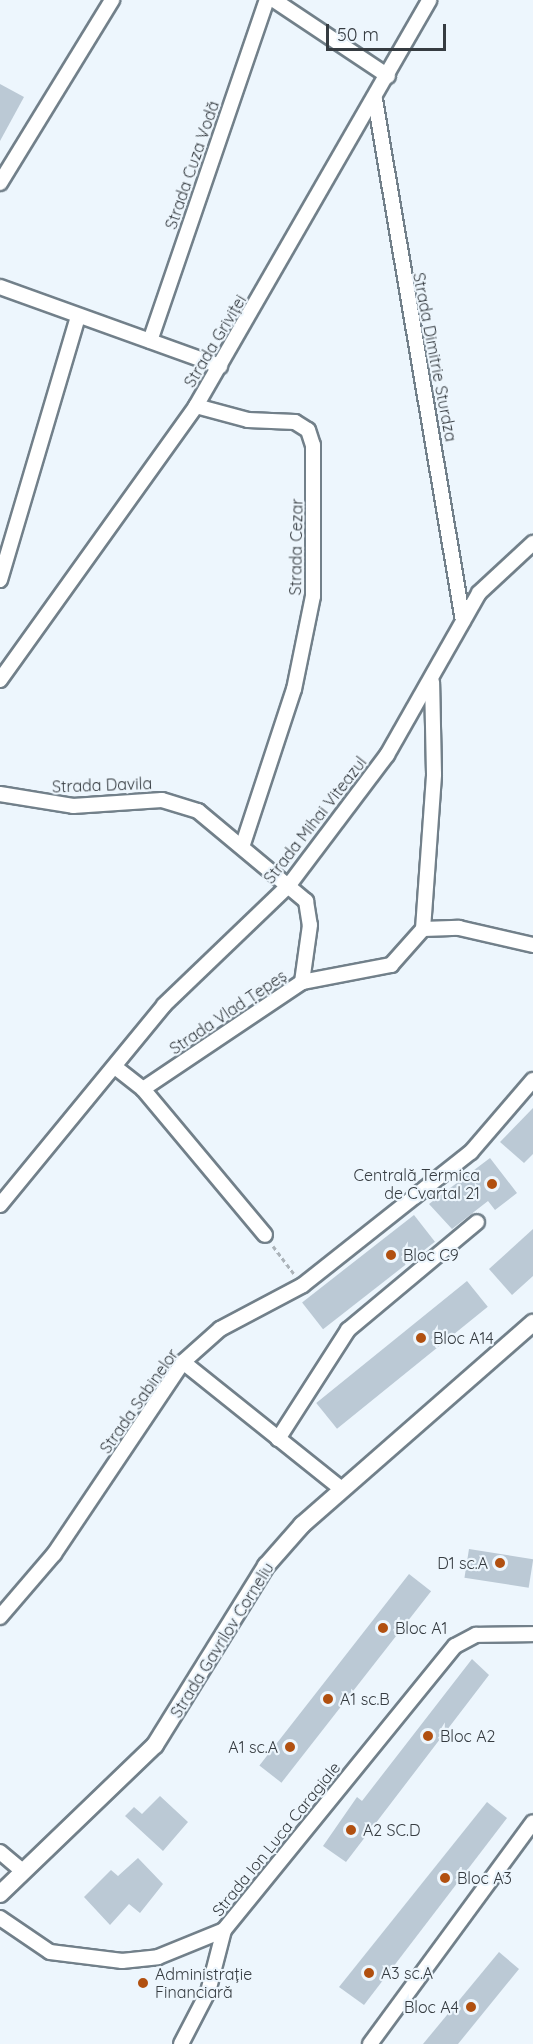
<!DOCTYPE html>
<html>
<head>
<meta charset="utf-8">
<style>
  body { margin:0 }
  #map { position:relative; width:533px; height:2044px; overflow:hidden; background:#edf6fd; font-family:Quicksand,sans-serif }
  div>[style] { position:absolute }
  .building>* { inset:0; background:#bbc9d5; transform-origin:0 0 }
  .path>* { height:3px; margin-top:-1.5px; transform-origin:0; background:repeating-linear-gradient(90deg,#abb3b9 0 4.5px,transparent 0 7.5px) }
  .roads { filter:drop-shadow(2px 0 #72808a) drop-shadow(-2px 0 #72808a) drop-shadow(0 2px #72808a) drop-shadow(0 -2px #72808a) }
  .minor>* { height:14px; margin:-7px; padding:0 7px; transform-origin:7px; border-radius:7px; background:#fff }
  .tertiary>* { height:16px; margin:-8px; padding:0 8px; transform-origin:8px; border-radius:8px; background:#fff }
  .dots>* { width:16px; height:16px; translate:-50% -50%; box-sizing:border-box; border:3px solid #edf6fd; border-radius:50% }
  span { translate:-50% -50%; white-space:nowrap; text-align:center; line-height:1.15; -webkit-text-stroke:4.5px #edf6fd; paint-order:stroke }
  .street-label { font-size:16px; color:#363c41 }
  .poi-label { font-size:16px; color:#363c41 }
  .right { translate:-100% -50%; text-align:right }
  .left { translate:0 -50%; text-align:left }
  .scale { position:absolute; left:326px; top:24px; width:120px; height:27px; box-sizing:border-box; border:3px solid #363c41; border-top:0; padding-left:8px; font-size:18px; line-height:21px; white-space:nowrap; color:#363c41; -webkit-text-stroke:4px #edf6fd; paint-order:stroke }
</style>
</head>
<body>
<div id="map">
  <div class="building">
    <div style="clip-path:polygon(0 84px,24px 97px,0 141px)"></div>
    <div style="clip-path:polygon(533px 1108px,533px 1154px,524px 1163px,500px 1142px)"></div>
    <div style="clip-path:polygon(490px 1158px,517px 1193px,495px 1210px,488px 1201px,452px 1229px,429px 1204px)"></div>
    <div style="left:414px;top:1215px;width:34px;height:142px;rotate:52deg"></div>
    <div style="clip-path:polygon(533px 1229px,533px 1276px,512px 1295px,489px 1269px)"></div>
    <div style="left:467px;top:1281px;width:33px;height:194px;rotate:51deg"></div>
    <div style="left:469px;top:1549px;width:65px;height:29px;rotate:9deg"></div>
    <div style="left:409px;top:1574px;width:28px;height:243px;rotate:38deg"></div>
    <div style="clip-path:polygon(472px 1659px,489px 1675px,346px 1862px,323px 1846px,357px 1797px,362px 1801px)"></div>
    <div style="clip-path:polygon(160px 1796px,188px 1822px,163px 1851px,125px 1816px,134px 1807px,142px 1814px)"></div>
    <div style="clip-path:polygon(487px 1802px,507px 1818px,364px 2005px,339px 1987px)"></div>
    <div style="clip-path:polygon(138px 1858px,163px 1884px,140px 1913px,129px 1904px,110px 1925px,84px 1897px,111px 1870px,118px 1876px)"></div>
    <div style="clip-path:polygon(499px 1952px,519px 1969px,458px 2044px,423px 2044px)"></div>
  </div>
  <div class="path">
    <div style="left:273px;top:1246px;width:35px;rotate:53deg"></div>
  </div>
  <div class="roads">
    <div class="minor">
      <div style="left:274px;top:0;width:137px;rotate:33.7deg"></div>
      <div style="left:375px;top:100px;width:528px;rotate:80.41deg"></div>
      <div style="left:0;top:183px;width:215px;rotate:-58.5deg"></div>
      <div style="left:0;top:287px;width:234px;rotate:19.8deg"></div>
      <div style="left:150px;top:341px;width:361px;rotate:-71.1deg"></div>
      <div style="left:196px;top:406px;width:54px;rotate:15.1deg"></div>
      <div style="left:248px;top:420px;width:47px;rotate:2.4deg"></div>
      <div style="left:295px;top:422px;width:15px;rotate:32deg"></div>
      <div style="left:308px;top:430px;width:16px;rotate:72deg"></div>
      <div style="left:313px;top:445px;width:151px;rotate:90deg"></div>
      <div style="left:313px;top:596px;width:95px;rotate:101.5deg"></div>
      <div style="left:294px;top:689px;width:163px;rotate:108.2deg"></div>
      <div style="left:0;top:580px;width:274px;rotate:-73.5deg"></div>
      <div style="left:0;top:680px;width:337px;rotate:-54.4deg"></div>
      <div style="left:196px;top:406px;width:468px;rotate:-60.1deg"></div>
      <div style="left:0;top:794px;width:74px;rotate:9.3deg"></div>
      <div style="left:73px;top:806px;width:89px;rotate:-3.9deg"></div>
      <div style="left:162px;top:800px;width:38px;rotate:17deg"></div>
      <div style="left:198px;top:811px;width:141px;rotate:39.8deg"></div>
      <div style="left:306px;top:901px;width:24px;rotate:81deg"></div>
      <div style="left:310px;top:925px;width:58px;rotate:98deg"></div>
      <div style="left:423px;top:929px;width:155px;rotate:-85.9deg"></div>
      <div style="left:434px;top:774px;width:92px;rotate:-91.2deg"></div>
      <div style="left:115px;top:1067px;width:36px;rotate:38deg"></div>
      <div style="left:143px;top:1089px;width:190px;rotate:50.1deg"></div>
      <div style="left:143px;top:1089px;width:192px;rotate:-33.9deg"></div>
      <div style="left:302px;top:982px;width:91px;rotate:-10.8deg"></div>
      <div style="left:391px;top:965px;width:48px;rotate:-48.4deg"></div>
      <div style="left:423px;top:929px;width:36px;rotate:-2deg"></div>
      <div style="left:459px;top:928px;width:76px;rotate:12.9deg"></div>
      <div style="left:0;top:1205px;width:259px;rotate:-50.6deg"></div>
      <div style="left:164px;top:1005px;width:173px;rotate:-43.8deg"></div>
      <div style="left:289px;top:885px;width:163px;rotate:-53deg"></div>
      <div style="left:387px;top:755px;width:186px;rotate:-60.4deg"></div>
      <div style="left:479px;top:593px;width:74px;rotate:-42.8deg"></div>
      <div style="left:183px;top:1362px;width:200px;rotate:38.7deg"></div>
      <div style="left:278px;top:1439px;width:130px;rotate:-57.3deg"></div>
      <div style="left:348px;top:1330px;width:168px;rotate:-39.9deg"></div>
      <div style="left:0;top:1617px;width:83px;rotate:-49.4deg"></div>
      <div style="left:54px;top:1554px;width:231px;rotate:-56.1deg"></div>
      <div style="left:183px;top:1362px;width:50px;rotate:-41.7deg"></div>
      <div style="left:220px;top:1329px;width:94px;rotate:-27.9deg"></div>
      <div style="left:303px;top:1285px;width:214px;rotate:-38.4deg"></div>
      <div style="left:471px;top:1152px;width:95px;rotate:-49.3deg"></div>
      <div style="left:0;top:1852px;width:30px;rotate:40deg"></div>
      <div style="left:0;top:1918px;width:60px;rotate:34.2deg"></div>
      <div style="left:50px;top:1952px;width:73px;rotate:7.1deg"></div>
      <div style="left:122px;top:1961px;width:36px;rotate:-6deg"></div>
      <div style="left:158px;top:1957px;width:71px;rotate:-22.2deg"></div>
      <div style="left:224px;top:1930px;width:366px;rotate:-50.9deg"></div>
      <div style="left:455px;top:1646px;width:24px;rotate:-28deg"></div>
      <div style="left:476px;top:1635px;width:57px;rotate:-1deg"></div>
      <div style="left:181px;top:2044px;width:59px;rotate:-62.6deg"></div>
      <div style="left:208px;top:1992px;width:64px;rotate:-75.5deg"></div>
      <div style="left:370px;top:2044px;width:275px;rotate:-53.7deg"></div>
    </div>
    <div class="tertiary">
      <div style="left:0;top:1894px;width:215px;rotate:-43.9deg"></div>
      <div style="left:155px;top:1745px;width:211px;rotate:-58.2deg"></div>
      <div style="left:266px;top:1566px;width:55px;rotate:-48.7deg"></div>
      <div style="left:302px;top:1525px;width:307px;rotate:-41.2deg"></div>
    </div>
  </div>
  <div class="dots">
    <div style="left:492px;top:1184px;background:#b15010"></div>
    <div style="left:391px;top:1255px;background:#b15010"></div>
    <div style="left:421px;top:1338px;background:#b15010"></div>
    <div style="left:500px;top:1563px;background:#b15010"></div>
    <div style="left:383px;top:1628px;background:#b15010"></div>
    <div style="left:328px;top:1699px;background:#b15010"></div>
    <div style="left:428px;top:1736px;background:#b15010"></div>
    <div style="left:290px;top:1747px;background:#b15010"></div>
    <div style="left:351px;top:1830px;background:#b15010"></div>
    <div style="left:445px;top:1878px;background:#b15010"></div>
    <div style="left:369px;top:1973px;background:#b15010"></div>
    <div style="left:143px;top:1983px;background:#b15010"></div>
    <div style="left:471px;top:2007px;background:#b15010"></div>
  </div>
  <div class="street-label">
    <span style="left:192px;top:165px;rotate:-71deg">Strada Cuza Vodă</span>
    <span style="left:215px;top:341px;rotate:-59deg">Strada Griviței</span>
    <span style="left:435px;top:357px;rotate:79deg">Strada Dimitrie Sturdza</span>
    <span style="left:296px;top:547px;rotate:-89deg">Strada Cezar</span>
    <span style="left:102px;top:785px;rotate:-2deg">Strada Davila</span>
    <span style="left:315px;top:820px;rotate:-52deg">Strada Mihai Viteazul</span>
    <span style="left:228px;top:1012px;rotate:-34deg">Strada Vlad Țepeș</span>
    <span style="left:139px;top:1401px;rotate:-55deg">Strada Sabinelor</span>
    <span style="left:222px;top:1640px;rotate:-58deg">Strada Gavrilov Corneliu</span>
    <span style="left:276px;top:1839px;rotate:-51deg">Strada Ion Luca Caragiale</span>
  </div>
  <div class="poi-label">
    <span class="right" style="left:480px;top:1184px">Centrală Termica<br>de Cvartal 21</span>
    <span class="left" style="left:403px;top:1255px">Bloc C9</span>
    <span class="left" style="left:433px;top:1338px">Bloc A14</span>
    <span class="right" style="left:488px;top:1563px">D1 sc.A</span>
    <span class="left" style="left:395px;top:1628px">Bloc A1</span>
    <span class="left" style="left:340px;top:1699px">A1 sc.B</span>
    <span class="left" style="left:440px;top:1736px">Bloc A2</span>
    <span class="right" style="left:278px;top:1747px">A1 sc.A</span>
    <span class="left" style="left:363px;top:1830px">A2 SC.D</span>
    <span class="left" style="left:457px;top:1878px">Bloc A3</span>
    <span class="left" style="left:381px;top:1973px">A3 sc.A</span>
    <span class="left" style="left:155px;top:1983px">Administrație<br>Financiară</span>
    <span class="right" style="left:459px;top:2007px">Bloc A4</span>
  </div>
  <div class="scale">50 m</div>
</div>
</body>
</html>
